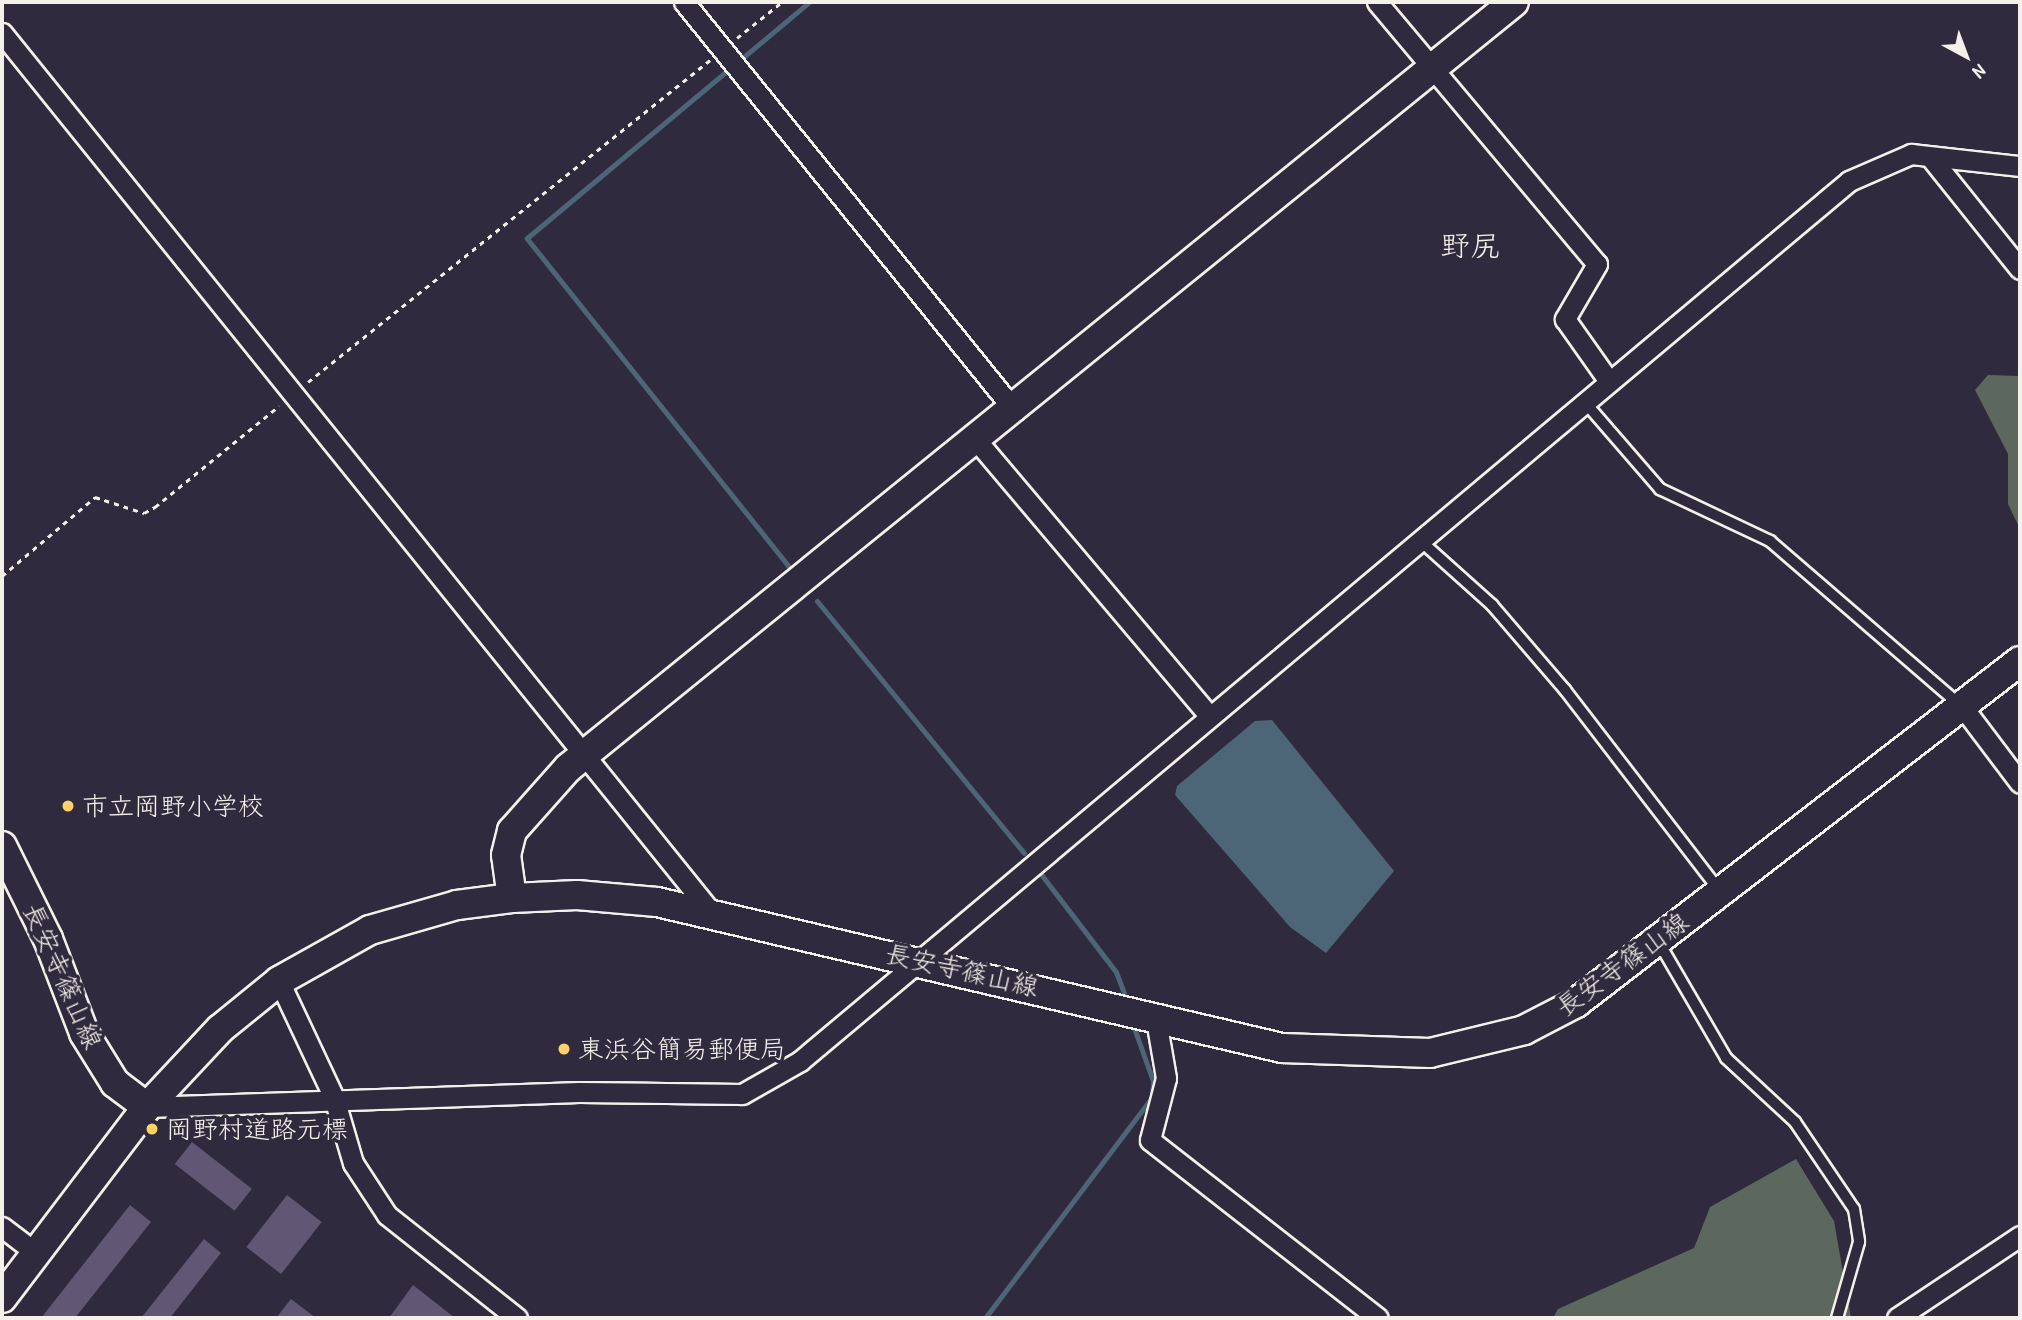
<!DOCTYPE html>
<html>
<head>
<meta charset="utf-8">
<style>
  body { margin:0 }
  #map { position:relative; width:2022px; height:1320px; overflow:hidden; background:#2f2a3d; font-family:"Patrick Hand","Klee One",sans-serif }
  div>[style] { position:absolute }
  .green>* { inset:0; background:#5c685e }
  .water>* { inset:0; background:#4d6677 }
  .stream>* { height:5px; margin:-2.5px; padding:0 2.5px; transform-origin:2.5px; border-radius:2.5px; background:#4d6677 }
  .building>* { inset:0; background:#615673; transform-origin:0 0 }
  .path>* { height:2.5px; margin-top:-1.25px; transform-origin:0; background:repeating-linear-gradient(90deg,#f4f1e8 0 5px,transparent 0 10px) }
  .roads { filter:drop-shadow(2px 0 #f4f1e8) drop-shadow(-2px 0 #f4f1e8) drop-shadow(0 2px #f4f1e8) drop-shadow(0 -2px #f4f1e8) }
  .lane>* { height:10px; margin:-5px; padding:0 5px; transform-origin:5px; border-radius:5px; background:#2f2a3d }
  .street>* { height:19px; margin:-9.5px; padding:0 9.5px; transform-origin:9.5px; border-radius:9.5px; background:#2f2a3d }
  .secondary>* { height:28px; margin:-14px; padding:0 14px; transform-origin:14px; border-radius:14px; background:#2f2a3d }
  .dots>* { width:19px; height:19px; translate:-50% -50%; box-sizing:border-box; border:4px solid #2f2a3d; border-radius:50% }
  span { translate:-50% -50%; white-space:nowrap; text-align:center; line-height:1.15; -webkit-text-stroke:7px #2f2a3d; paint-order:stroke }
  .poi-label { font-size:26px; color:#f4f1e8 }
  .left { translate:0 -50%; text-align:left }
  .street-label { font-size:26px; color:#f4f1e8 }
  .quarter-label { font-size:30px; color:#f4f1e8 }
  .frame { position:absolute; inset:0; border:4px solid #f4f1e8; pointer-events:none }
  .north { position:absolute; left:1931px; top:21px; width:70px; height:70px; -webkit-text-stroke:5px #2f2a3d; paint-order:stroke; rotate:139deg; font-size:19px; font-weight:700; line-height:28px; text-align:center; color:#f4f1e8 }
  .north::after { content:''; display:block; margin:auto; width:24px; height:32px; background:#f4f1e8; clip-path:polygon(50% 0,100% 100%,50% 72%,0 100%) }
</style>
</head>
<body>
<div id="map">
  <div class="green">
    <div style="clip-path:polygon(1988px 375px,2020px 376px,2020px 529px,2008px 504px,2008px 454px,1975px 390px)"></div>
    <div style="clip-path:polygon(1796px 1159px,1834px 1221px,1851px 1318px,1553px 1318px,1558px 1309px,1694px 1248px,1710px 1207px)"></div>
  </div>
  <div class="water">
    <div style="clip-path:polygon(1272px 720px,1394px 871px,1326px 953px,1290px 927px,1175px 795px,1177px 786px,1255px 721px)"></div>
  </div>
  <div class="stream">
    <div style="left:790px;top:568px;width:422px;rotate:-128.6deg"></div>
    <div style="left:527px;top:238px;width:368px;rotate:-39.9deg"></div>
    <div style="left:817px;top:601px;width:326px;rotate:50.6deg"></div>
    <div style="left:1037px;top:869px;width:130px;rotate:52.5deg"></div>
    <div style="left:1116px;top:972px;width:22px;rotate:69deg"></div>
    <div style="left:985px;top:1318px;width:277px;rotate:-52.9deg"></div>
    <div style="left:1152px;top:1097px;width:16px;rotate:-86deg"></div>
    <div style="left:1153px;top:1081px;width:56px;rotate:-109.7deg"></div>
  </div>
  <div class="building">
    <div style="left:192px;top:1142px;width:76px;height:28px;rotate:38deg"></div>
    <div style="left:287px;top:1195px;width:44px;height:66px;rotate:38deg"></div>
    <div style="clip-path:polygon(130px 1205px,151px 1222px,75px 1318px,41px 1318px)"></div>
    <div style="clip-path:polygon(204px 1239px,221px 1253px,170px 1318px,141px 1318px)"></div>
    <div style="clip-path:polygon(413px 1285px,455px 1318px,389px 1318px)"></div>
    <div style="clip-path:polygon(291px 1299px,316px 1318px,276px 1318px)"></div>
  </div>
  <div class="path">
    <div style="left:737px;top:38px;width:58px;rotate:-38.7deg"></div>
    <div style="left:308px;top:382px;width:515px;rotate:-38.69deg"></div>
    <div style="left:2px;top:576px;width:122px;rotate:-40.3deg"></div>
    <div style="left:95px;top:497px;width:52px;rotate:18.1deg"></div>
    <div style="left:144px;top:513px;width:13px;rotate:-29deg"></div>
    <div style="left:155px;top:507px;width:160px;rotate:-39.2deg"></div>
  </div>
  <div class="roads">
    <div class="lane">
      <div style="left:1583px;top:400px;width:118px;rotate:49.1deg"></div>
      <div style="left:1660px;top:489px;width:122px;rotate:25.3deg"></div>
      <div style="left:1770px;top:541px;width:250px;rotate:40.8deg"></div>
      <div style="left:1423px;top:543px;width:93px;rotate:41.9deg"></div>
      <div style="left:1492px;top:605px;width:112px;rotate:49.3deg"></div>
      <div style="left:1565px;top:690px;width:252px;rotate:52.4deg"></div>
      <div style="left:1658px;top:941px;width:135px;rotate:59.8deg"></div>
      <div style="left:1726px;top:1058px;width:94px;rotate:42.8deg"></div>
      <div style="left:1795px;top:1122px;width:105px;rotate:55.9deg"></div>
      <div style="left:1854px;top:1209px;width:33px;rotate:81deg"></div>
      <div style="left:1859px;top:1242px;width:79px;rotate:106.1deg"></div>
    </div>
    <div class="street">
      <div style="left:684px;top:2px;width:526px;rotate:51.02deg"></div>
      <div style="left:1377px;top:2px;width:342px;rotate:50deg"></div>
      <div style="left:1597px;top:264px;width:64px;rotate:120.2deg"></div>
      <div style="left:1565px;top:319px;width:75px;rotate:54.8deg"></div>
      <div style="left:2px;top:33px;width:1129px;rotate:51.11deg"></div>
      <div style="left:1931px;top:158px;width:142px;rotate:51.3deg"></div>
      <div style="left:977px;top:441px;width:358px;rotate:49.8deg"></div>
      <div style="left:1962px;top:706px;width:96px;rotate:53deg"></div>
      <div style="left:279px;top:981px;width:129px;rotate:64.8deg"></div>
      <div style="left:334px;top:1098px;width:68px;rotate:73.7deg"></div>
      <div style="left:353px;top:1163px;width:62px;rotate:56.8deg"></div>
      <div style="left:387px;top:1215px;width:166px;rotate:38.4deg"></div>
      <div style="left:1155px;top:1014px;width:65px;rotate:80.2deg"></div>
      <div style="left:1166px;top:1078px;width:64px;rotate:104.5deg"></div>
      <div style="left:1150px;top:1140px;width:289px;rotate:38deg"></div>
      <div style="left:147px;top:1107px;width:432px;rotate:-2deg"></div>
      <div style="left:579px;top:1092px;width:163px;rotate:0.7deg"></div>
      <div style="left:742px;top:1094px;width:67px;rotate:-29.6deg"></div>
      <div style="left:800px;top:1061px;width:1369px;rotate:-39.99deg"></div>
      <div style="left:1849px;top:181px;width:68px;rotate:-23.5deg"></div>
      <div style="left:1911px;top:154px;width:110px;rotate:6.3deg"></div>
      <div style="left:2px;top:1227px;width:43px;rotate:37.4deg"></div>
      <div style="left:1897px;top:1318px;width:148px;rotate:-33.7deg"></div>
    </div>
    <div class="secondary">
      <div style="left:2px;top:846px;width:104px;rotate:63.7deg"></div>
      <div style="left:48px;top:939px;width:101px;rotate:69deg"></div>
      <div style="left:84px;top:1033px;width:59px;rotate:58.2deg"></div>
      <div style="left:115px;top:1083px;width:40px;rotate:37deg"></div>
      <div style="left:512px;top:898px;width:43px;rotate:-97.9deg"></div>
      <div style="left:506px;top:855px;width:25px;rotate:-76deg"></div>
      <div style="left:512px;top:831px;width:84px;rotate:-48.4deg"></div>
      <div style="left:568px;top:768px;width:1217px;rotate:-39deg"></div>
      <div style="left:2px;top:1298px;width:240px;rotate:-52.8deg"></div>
      <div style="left:147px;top:1107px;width:107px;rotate:-46.9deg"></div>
      <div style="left:220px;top:1029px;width:76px;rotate:-39.1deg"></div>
      <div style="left:279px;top:981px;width:104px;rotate:-29.3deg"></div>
      <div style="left:370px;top:930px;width:91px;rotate:-16deg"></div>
      <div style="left:457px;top:905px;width:55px;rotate:-7.3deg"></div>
      <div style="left:512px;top:898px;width:65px;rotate:-2.6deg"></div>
      <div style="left:577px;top:895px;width:80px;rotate:5deg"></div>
      <div style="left:657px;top:902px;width:642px;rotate:13.15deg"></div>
      <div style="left:1282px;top:1048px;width:148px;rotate:1.9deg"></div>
      <div style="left:1430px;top:1053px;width:97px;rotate:-13.7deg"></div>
      <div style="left:1524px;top:1030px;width:59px;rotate:-27.4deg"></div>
      <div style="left:1576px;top:1003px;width:560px;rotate:-37.61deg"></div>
    </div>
  </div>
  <div class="dots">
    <div style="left:68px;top:806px;background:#ffd166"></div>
    <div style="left:564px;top:1049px;background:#ffd166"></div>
    <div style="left:152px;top:1129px;background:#ffd166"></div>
  </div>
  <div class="poi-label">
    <span class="left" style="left:82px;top:806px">市立岡野小学校</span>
    <span class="left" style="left:578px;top:1049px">東浜谷簡易郵便局</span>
    <span class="left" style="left:166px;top:1129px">岡野村道路元標</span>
  </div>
  <div class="street-label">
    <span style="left:1622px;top:964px;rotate:-36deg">長安寺篠山線</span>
    <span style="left:962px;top:970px;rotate:13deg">長安寺篠山線</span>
    <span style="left:63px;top:976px;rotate:66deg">長安寺篠山線</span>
  </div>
  <div class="quarter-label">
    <span style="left:1470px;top:245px">野尻</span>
  </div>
  <div class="frame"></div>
  <div class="north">N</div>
</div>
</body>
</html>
